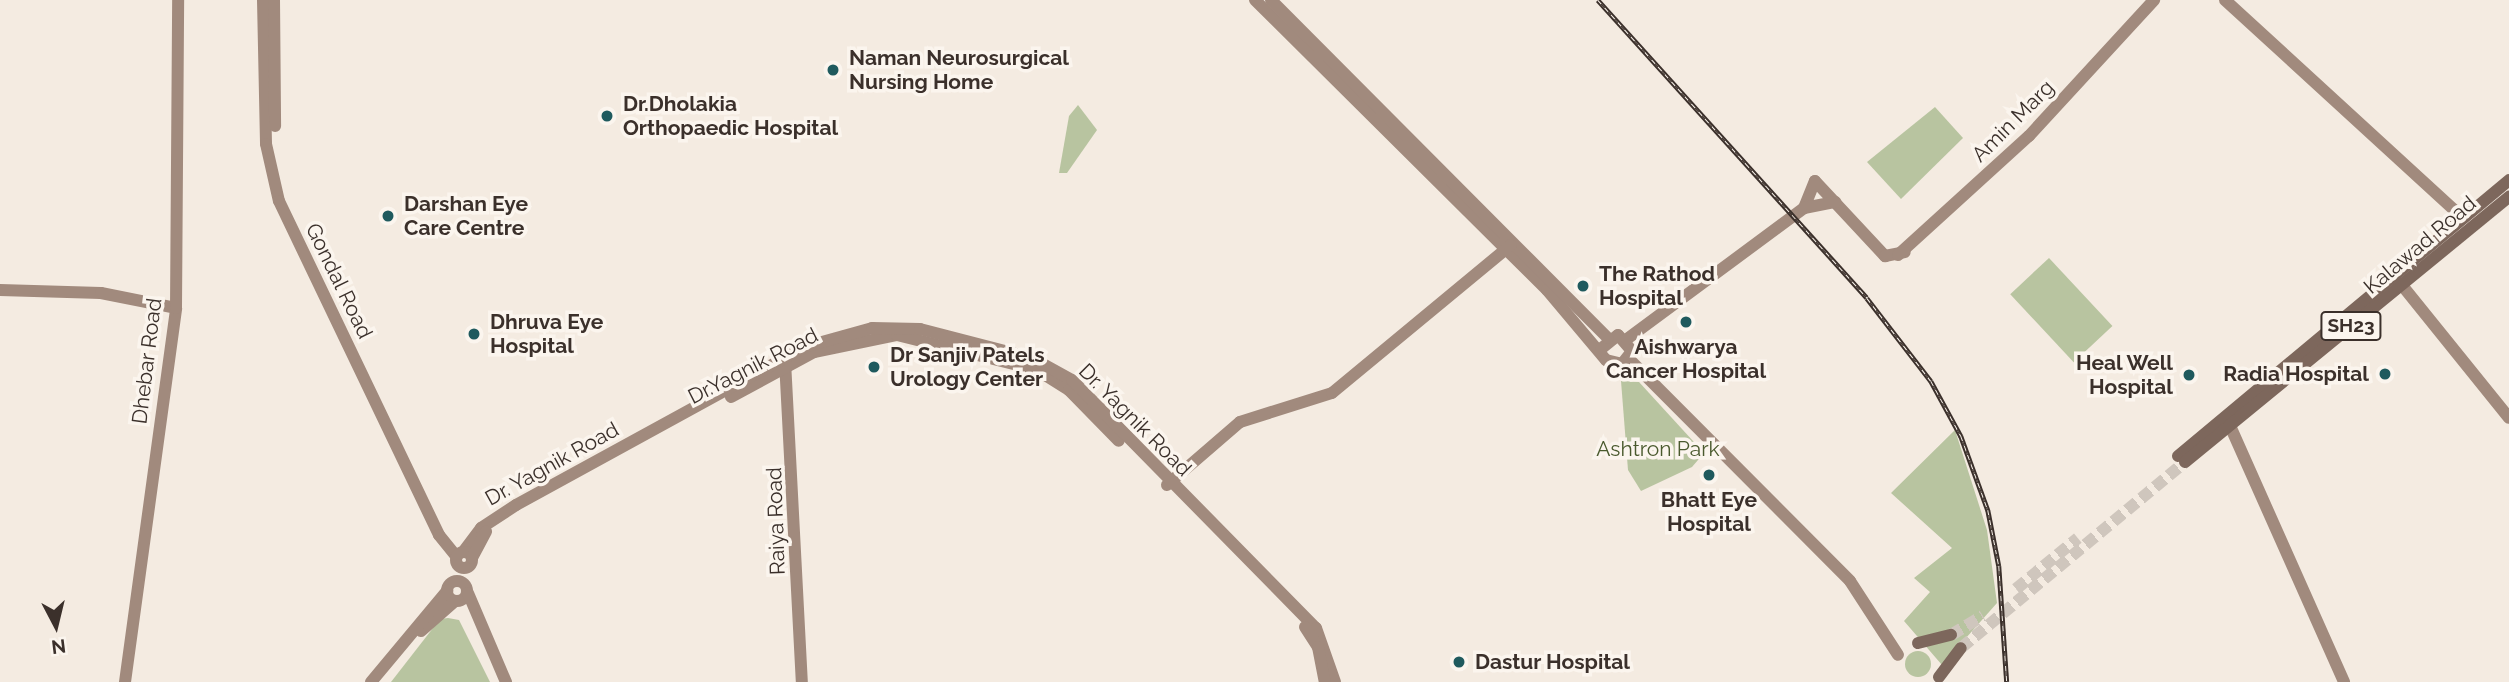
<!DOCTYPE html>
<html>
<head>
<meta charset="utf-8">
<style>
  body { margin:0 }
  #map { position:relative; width:2509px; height:682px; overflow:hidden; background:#f4ebe1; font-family:Raleway,sans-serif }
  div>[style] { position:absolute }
  .green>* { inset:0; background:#b8c4a0; transform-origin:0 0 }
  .round { border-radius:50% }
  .primary-tunnel>* { height:12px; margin-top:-6px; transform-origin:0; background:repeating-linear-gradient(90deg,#cfc6bd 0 12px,transparent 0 18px) }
  .secondary>* { height:12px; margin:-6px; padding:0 6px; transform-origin:6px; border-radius:6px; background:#a18a7d }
  .secondary>.ring { margin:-6px; padding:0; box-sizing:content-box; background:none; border:12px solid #a18a7d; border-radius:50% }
  .primary>* { height:12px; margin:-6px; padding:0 6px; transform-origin:6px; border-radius:6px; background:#7d675c }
  .rail>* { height:4.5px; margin-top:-2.25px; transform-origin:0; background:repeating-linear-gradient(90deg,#fbf5ee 0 5px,#3b302b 0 10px); box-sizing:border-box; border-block:2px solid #3b302b }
  .dots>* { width:19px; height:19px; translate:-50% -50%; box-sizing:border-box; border:4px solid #fbf5ee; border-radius:50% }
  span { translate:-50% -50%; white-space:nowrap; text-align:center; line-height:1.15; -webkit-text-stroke:7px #fbf5ee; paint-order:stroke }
  .shield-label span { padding:2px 5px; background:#fbf5ee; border:2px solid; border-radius:5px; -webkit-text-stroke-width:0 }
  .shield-label { font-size:19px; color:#3b302b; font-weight:700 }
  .poi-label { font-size:21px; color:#3b302b; font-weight:700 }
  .left { translate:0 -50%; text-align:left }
  .right { translate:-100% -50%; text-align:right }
  .street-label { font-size:21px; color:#3b302b }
  .park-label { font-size:21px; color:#4a5a2e }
  .north { position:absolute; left:21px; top:591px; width:70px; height:70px; -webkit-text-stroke:5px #fbf5ee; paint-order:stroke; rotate:173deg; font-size:19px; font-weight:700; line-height:28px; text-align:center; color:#3b302b }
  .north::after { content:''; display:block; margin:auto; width:24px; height:32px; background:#3b302b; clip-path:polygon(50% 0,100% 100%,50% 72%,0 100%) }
</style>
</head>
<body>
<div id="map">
  <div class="green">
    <div style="clip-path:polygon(1078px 105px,1097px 130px,1067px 173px,1059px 173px,1069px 116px)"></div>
    <div style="clip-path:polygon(1935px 107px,1963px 138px,1901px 199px,1867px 162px)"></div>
    <div style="left:2049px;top:258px;width:93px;height:53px;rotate:47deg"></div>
    <div style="clip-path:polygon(1621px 381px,1639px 382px,1704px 453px,1692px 467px,1641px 491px,1628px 470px)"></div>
    <div style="clip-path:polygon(1955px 430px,1987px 530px,1997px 603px,1942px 665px,1904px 621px,1930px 592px,1914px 578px,1952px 548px,1891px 493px)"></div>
    <div style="clip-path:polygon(448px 618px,459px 620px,490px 682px,391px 682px,440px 619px)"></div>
    <div class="round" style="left:1905px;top:651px;width:26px;height:26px"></div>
  </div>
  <div class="primary-tunnel">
    <div style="left:2016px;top:589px;width:80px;rotate:-39.4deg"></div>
    <div style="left:1951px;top:635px;width:37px;rotate:-31deg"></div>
    <div style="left:1961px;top:648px;width:291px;rotate:-39.7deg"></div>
  </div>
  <div class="secondary">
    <div style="left:263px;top:0;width:144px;rotate:88.8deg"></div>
    <div style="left:266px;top:144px;width:58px;rotate:77.2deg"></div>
    <div style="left:279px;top:201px;width:370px;rotate:64.4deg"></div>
    <div style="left:439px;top:535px;width:28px;rotate:51deg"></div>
    <div style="left:274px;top:0;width:126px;rotate:89.5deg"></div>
    <div style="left:1255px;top:0;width:412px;rotate:44.8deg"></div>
    <div style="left:1547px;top:290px;width:92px;rotate:49.9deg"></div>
    <div style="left:1606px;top:360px;width:16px;rotate:14deg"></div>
    <div style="left:1622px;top:364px;width:16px;rotate:-52deg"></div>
    <div style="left:1632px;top:351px;width:21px;rotate:-131deg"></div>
    <div style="left:1618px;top:335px;width:21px;rotate:141deg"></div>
    <div style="left:1271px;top:0;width:477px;rotate:45.1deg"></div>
    <div style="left:2225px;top:0;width:320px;rotate:42.5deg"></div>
    <div style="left:1804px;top:208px;width:29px;rotate:-68deg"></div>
    <div style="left:1815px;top:181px;width:103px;rotate:47deg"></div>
    <div style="left:1885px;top:256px;width:20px;rotate:-11deg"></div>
    <div style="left:1898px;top:255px;width:177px;rotate:-42.3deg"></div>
    <div style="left:2029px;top:136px;width:185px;rotate:-47.4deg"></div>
    <div style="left:2401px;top:284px;width:172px;rotate:51.1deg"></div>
    <div style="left:0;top:290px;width:101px;rotate:1.7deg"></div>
    <div style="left:101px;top:293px;width:76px;rotate:11.3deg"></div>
    <div style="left:1627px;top:339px;width:220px;rotate:-36.5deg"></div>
    <div style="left:1804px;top:208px;width:32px;rotate:-11deg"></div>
    <div style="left:1629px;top:359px;width:313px;rotate:45.1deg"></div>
    <div style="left:1850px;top:581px;width:88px;rotate:57deg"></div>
    <div style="left:785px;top:361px;width:321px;rotate:87deg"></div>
    <div style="left:731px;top:397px;width:94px;rotate:-28.5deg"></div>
    <div style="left:814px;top:352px;width:85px;rotate:-11.6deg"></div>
    <div style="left:897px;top:335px;width:144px;rotate:14deg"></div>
    <div style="left:1037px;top:370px;width:38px;rotate:32deg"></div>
    <div style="left:1069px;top:390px;width:71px;rotate:45.6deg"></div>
    <div style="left:2231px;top:428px;width:278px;rotate:66deg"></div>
    <div style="left:1167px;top:485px;width:96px;rotate:-40.8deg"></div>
    <div style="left:1240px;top:422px;width:96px;rotate:-17.5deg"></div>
    <div style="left:1332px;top:393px;width:232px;rotate:-39.6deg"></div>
    <div style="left:463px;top:552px;width:30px;rotate:-53deg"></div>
    <div style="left:481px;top:528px;width:42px;rotate:-33.3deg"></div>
    <div style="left:516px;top:505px;width:328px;rotate:-28.7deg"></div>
    <div style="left:804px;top:347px;width:71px;rotate:-15.6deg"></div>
    <div style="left:872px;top:328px;width:48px;rotate:1.2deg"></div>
    <div style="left:920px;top:329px;width:116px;rotate:14.5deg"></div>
    <div style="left:1032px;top:358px;width:46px;rotate:28.8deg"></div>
    <div style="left:1072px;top:380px;width:348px;rotate:45.5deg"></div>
    <div style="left:1316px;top:628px;width:57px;rotate:70.6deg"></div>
    <div class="ring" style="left:456px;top:552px;width:4px;height:4px"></div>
    <div style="left:472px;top:558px;width:30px;rotate:-62deg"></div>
    <div class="ring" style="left:447px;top:581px;width:8px;height:8px"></div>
    <div style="left:468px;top:593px;width:97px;rotate:66.9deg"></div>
    <div style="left:1305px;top:627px;width:24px;rotate:57deg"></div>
    <div style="left:1318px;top:647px;width:36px;rotate:79deg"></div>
    <div style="left:421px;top:631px;width:45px;rotate:-41.4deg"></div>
    <div style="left:125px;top:682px;width:377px;rotate:-82.2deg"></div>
    <div style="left:176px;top:308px;width:308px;rotate:-89.6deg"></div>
    <div style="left:371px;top:682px;width:119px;rotate:-50.1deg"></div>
  </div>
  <div class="primary">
    <div style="left:2178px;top:456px;width:431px;rotate:-39.8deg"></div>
    <div style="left:2185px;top:462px;width:419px;rotate:-39.3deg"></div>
    <div style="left:1918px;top:643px;width:34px;rotate:-14deg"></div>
    <div style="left:1939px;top:677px;width:36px;rotate:-53deg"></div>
  </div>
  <div class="rail">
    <div style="left:1598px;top:0;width:401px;rotate:47.9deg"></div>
    <div style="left:1867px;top:298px;width:105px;rotate:52.4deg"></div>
    <div style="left:1931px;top:381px;width:63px;rotate:61.4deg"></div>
    <div style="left:1961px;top:436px;width:79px;rotate:70deg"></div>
    <div style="left:1988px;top:510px;width:57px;rotate:78.9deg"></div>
    <div style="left:1999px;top:566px;width:116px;rotate:86.1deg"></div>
  </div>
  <div class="dots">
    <div style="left:833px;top:70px;background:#1f5a5e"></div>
    <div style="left:607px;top:116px;background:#1f5a5e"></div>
    <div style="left:388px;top:216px;background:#1f5a5e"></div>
    <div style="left:1583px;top:286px;background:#1f5a5e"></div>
    <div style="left:1686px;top:322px;background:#1f5a5e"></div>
    <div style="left:474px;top:334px;background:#1f5a5e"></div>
    <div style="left:874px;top:367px;background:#1f5a5e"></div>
    <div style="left:2385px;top:374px;background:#1f5a5e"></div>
    <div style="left:2189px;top:375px;background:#1f5a5e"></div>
    <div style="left:1709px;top:475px;background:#1f5a5e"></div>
    <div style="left:1459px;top:662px;background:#1f5a5e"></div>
  </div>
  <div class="shield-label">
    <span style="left:2351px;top:326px">SH23</span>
  </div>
  <div class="poi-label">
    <span class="left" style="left:849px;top:70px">Naman Neurosurgical<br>Nursing Home</span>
    <span class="left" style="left:623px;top:116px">Dr.Dholakia<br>Orthopaedic Hospital</span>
    <span class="left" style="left:404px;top:216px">Darshan Eye<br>Care Centre</span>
    <span class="left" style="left:1599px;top:286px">The Rathod<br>Hospital</span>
    <span class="left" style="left:490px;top:334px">Dhruva Eye<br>Hospital</span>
    <span style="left:1686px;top:359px">Aishwarya<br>Cancer Hospital</span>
    <span class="left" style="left:890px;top:367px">Dr Sanjiv Patels<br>Urology Center</span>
    <span class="right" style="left:2173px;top:375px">Heal Well<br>Hospital</span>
    <span class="right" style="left:2369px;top:374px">Radia Hospital</span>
    <span style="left:1709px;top:512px">Bhatt Eye<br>Hospital</span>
    <span class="left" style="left:1475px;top:662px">Dastur Hospital</span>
  </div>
  <div class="street-label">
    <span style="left:2013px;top:121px;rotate:-45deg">Amin Marg</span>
    <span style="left:2420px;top:245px;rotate:-40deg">Kalawad Road</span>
    <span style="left:339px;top:281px;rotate:64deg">Gondal Road</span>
    <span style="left:147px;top:361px;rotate:-83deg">Dhebar Road</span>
    <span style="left:753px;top:366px;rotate:-27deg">Dr.Yagnik Road</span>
    <span style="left:1135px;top:420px;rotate:45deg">Dr. Yagnik Road</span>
    <span style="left:552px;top:464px;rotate:-29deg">Dr. Yagnik Road</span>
    <span style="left:776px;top:521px;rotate:-92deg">Raiya Road</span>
  </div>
  <div class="park-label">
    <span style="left:1658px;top:449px">Ashtron Park</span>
  </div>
  <div class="north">N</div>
</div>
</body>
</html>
